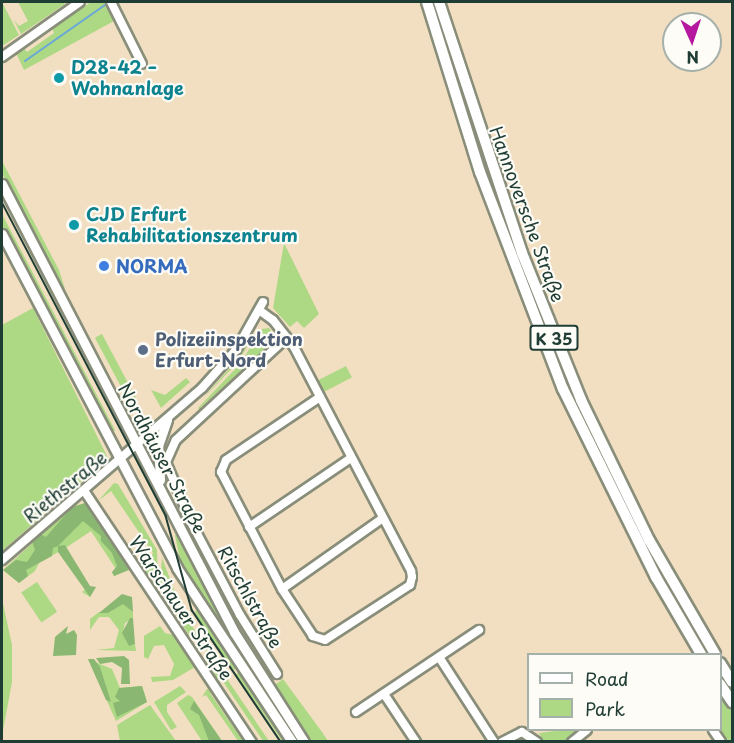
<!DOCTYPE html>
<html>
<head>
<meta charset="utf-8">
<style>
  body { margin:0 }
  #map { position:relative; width:734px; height:743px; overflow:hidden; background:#f2dfc1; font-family:"Playpen Sans",sans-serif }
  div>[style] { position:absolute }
  .green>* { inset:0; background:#add884; transform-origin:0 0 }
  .forest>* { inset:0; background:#8ab872 }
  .stream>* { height:2px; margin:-1px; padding:0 1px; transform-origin:1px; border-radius:1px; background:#69a6da }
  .roads { filter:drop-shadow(2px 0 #888e7a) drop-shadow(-2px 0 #888e7a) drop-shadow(0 2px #888e7a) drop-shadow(0 -2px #888e7a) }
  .minor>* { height:8px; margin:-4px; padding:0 4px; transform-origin:4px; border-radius:4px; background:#fff }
  .major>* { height:9px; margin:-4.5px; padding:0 4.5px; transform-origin:4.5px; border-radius:4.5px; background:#fff }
  .highway>* { height:10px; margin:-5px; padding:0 5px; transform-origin:5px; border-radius:5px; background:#fff }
  .tram>* { height:1.5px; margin:-0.75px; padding:0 0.75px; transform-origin:0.75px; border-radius:0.75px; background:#1f3d34 }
  .dots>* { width:16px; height:16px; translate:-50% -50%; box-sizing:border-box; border:3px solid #fdfcf7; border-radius:50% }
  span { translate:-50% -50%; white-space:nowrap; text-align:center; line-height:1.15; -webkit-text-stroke:4.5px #fdfcf7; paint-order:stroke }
  .shield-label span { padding:2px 4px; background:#fdfcf7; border:2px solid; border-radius:4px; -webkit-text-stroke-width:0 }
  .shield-label { font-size:16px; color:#1f3d34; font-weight:700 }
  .culture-label { font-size:18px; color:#0d838f; font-weight:700 }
  .left { translate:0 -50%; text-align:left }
  .street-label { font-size:18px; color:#1f3d34 }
  .shop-label { font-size:18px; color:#366cbe; font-weight:700 }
  .service-label { font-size:18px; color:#4e5e75; font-weight:700 }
  .frame { position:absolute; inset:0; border:3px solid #1f3d34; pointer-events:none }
  .legend { position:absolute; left:527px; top:653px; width:195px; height:78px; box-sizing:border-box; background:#fdfcf7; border:2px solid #a4b0a9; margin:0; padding:8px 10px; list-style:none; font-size:18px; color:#1f3d34 }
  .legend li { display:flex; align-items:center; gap:12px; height:30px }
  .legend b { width:30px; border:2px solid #a4b0a9 }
  .north { position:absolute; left:662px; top:12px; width:60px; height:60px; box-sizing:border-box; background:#fdfcf7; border:2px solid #a4b0a9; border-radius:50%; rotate:177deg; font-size:16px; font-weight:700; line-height:24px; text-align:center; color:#1f3d34 }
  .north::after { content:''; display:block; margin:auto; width:21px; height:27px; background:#b5179e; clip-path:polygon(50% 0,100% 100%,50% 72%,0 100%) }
</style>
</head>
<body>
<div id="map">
  <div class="green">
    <div style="clip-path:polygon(2px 2px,19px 35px,2px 46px)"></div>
    <div style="clip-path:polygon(18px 2px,64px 2px,65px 4px,21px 34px,14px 20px,19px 26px,28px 21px)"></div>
    <div style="clip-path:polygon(91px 2px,107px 2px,117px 26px,114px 21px,24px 70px,16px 53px,23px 47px,27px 52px,54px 33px,52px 28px)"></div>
    <div style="clip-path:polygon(2px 161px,59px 270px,65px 289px,58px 286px,2px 173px)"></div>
    <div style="clip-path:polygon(2px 214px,115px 430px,113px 432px,2px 225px)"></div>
    <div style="clip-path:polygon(284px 243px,319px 314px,304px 328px,297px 321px,290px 327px,273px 308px)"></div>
    <div style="clip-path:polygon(33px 308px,108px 458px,2px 551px,2px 325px)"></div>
    <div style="clip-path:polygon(269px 328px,276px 337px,274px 348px,270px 344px,265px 348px,269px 353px,263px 352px,255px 359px,258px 362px,253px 361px,245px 368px,246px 373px,243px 370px,239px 373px,242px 377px,237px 375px,231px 380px,233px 385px,229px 382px,221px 389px,224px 393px,219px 391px,211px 398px,212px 403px,209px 400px,201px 407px,202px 413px,198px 408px,240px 364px,262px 329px)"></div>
    <div style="clip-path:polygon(257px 330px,238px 362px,201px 401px,236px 361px)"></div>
    <div style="left:102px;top:334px;width:73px;height:8px;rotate:62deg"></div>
    <div style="left:346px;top:366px;width:13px;height:34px;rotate:63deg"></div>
    <div style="clip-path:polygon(186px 378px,190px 382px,161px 408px,151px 390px,165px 395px)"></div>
    <div style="clip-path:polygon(114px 483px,118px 484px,157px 550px,158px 585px,143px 570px,153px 553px,111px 491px,98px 501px)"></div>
    <div style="clip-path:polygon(84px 503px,130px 569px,114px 576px,112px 572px,116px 569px,91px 531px,64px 549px,90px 587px,96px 587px,90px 597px,82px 592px,86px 589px,60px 551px,39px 563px,35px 571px,19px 583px,3px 570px,72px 507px)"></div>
    <div style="clip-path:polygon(180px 533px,247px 661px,243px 663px,182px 570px,175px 535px)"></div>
    <div style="clip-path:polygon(162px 558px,182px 610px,209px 653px,190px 637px,160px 588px)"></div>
    <div style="left:37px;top:582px;width:36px;height:19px;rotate:56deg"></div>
    <div style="clip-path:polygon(2px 599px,12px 645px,12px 682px,2px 736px)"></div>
    <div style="clip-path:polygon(123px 603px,133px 612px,133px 618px,125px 623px,123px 633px,131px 645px,135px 644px,136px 651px,96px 650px,114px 648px,119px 630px,109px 617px,99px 617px,90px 630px,90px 619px,99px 612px,108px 613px)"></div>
    <div style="clip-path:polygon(197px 608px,213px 633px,237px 668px,234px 670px,213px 642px,195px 613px)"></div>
    <div style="clip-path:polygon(160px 626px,165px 633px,174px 635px,195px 667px,173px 680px,152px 682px,151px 677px,170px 676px,174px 664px,164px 645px,154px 646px,148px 659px,144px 657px,144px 636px)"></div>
    <div style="clip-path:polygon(212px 657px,269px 741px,263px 741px,222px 680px,217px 683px,204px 663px)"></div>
    <div style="clip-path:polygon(88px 659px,112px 669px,120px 688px,142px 686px,147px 702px,116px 721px)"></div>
    <div style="clip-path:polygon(240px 671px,287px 741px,282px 741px,236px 674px)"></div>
    <div style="clip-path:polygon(283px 679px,322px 732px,328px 741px,308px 741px,272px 687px)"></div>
    <div style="clip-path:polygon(180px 686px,186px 692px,167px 705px,167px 712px,177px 727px,171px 730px,154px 702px)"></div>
    <div style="clip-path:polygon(207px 689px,214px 690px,210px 693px,243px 741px,238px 741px,206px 695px,202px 697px)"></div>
    <div style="clip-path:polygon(721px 692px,732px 711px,732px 741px,726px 741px,718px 730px)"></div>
    <div style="clip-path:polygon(188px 695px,192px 697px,222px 741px,202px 741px,177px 703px)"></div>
    <div style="clip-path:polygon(150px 705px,176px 741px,120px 741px,117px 725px)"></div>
    <div style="clip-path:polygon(563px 730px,579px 730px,567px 741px,543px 741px,539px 733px)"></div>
  </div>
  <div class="forest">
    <div style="clip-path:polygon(86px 503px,129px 570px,114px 576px,112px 572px,117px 566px,112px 553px,101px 541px,101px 536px,83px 521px,58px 546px,65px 545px,90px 586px,96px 587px,90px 597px,58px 552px,58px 546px,53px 548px,52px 556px,26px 570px,28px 576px,19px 583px,3px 570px,16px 560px,27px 562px,35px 550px,32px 541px,40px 534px,46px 537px,72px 507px)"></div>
    <div style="clip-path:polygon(122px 594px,132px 597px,133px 612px,123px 604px,108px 613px,99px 613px)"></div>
    <div style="clip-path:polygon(130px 618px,133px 618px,135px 644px,129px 646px,122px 633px)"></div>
    <div style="clip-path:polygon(68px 626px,66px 634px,74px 630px,77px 635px,76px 655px,53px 656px,55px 637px)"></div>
    <div style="clip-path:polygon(124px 656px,129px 660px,130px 684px,121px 684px,122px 668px,112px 662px,100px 664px,96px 658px)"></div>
    <div style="clip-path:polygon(88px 659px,94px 659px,100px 667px,111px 702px,106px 700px)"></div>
    <div style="clip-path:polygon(142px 686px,147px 702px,117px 717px,113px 703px,120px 701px,115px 697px,119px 688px)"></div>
    <div style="clip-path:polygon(194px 701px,222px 741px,209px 741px,199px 715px,190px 709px)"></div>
  </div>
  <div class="stream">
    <div style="left:25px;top:61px;width:98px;rotate:-35deg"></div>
  </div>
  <div class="roads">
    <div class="minor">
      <div style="left:111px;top:2px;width:69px;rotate:63.4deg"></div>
      <div style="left:2px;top:57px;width:95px;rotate:-35.2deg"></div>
      <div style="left:259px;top:310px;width:17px;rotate:36deg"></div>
      <div style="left:273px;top:320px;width:34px;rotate:52deg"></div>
      <div style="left:294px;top:347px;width:253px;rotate:62.4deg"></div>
      <div style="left:411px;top:571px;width:6px;rotate:81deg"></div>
      <div style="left:412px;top:577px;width:8px;rotate:104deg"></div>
      <div style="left:410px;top:585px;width:101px;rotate:147.1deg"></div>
      <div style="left:325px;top:640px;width:13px;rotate:-162deg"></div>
      <div style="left:313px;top:636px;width:56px;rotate:-123.4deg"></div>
      <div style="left:282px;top:589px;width:132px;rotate:-117.5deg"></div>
      <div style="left:221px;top:472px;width:13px;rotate:-67deg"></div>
      <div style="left:226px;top:460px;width:113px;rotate:-33.8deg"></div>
      <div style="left:85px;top:492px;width:301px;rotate:56.3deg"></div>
      <div style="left:249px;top:527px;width:123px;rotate:-34.1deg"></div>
      <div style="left:2px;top:560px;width:264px;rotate:-40.7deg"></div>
      <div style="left:202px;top:388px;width:51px;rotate:-48.2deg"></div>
      <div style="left:236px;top:350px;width:55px;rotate:-60.6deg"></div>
      <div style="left:282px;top:589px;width:123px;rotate:-35.1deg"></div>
      <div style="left:439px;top:657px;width:101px;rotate:57.1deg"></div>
      <div style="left:277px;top:674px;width:70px;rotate:-122.1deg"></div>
      <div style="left:240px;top:615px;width:103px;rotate:-117.8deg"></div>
      <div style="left:192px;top:524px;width:67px;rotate:-112.8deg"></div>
      <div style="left:166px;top:462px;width:24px;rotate:-66deg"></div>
      <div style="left:176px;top:440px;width:149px;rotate:-42.8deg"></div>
      <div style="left:384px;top:694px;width:58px;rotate:56.3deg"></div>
      <div style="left:356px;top:712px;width:148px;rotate:-33.7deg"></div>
      <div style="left:713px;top:730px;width:14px;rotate:56deg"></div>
      <div style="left:502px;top:742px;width:22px;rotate:-27deg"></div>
      <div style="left:522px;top:732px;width:18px;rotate:34deg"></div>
      <div style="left:572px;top:742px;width:19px;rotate:-39deg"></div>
    </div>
    <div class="major">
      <div style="left:2px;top:184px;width:505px;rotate:62.62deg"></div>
      <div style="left:234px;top:632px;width:130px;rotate:57.5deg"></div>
      <div style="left:2px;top:234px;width:377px;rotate:62.3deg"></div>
      <div style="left:177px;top:568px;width:209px;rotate:56.5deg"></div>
      <div style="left:160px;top:480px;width:34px;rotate:-93deg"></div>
      <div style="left:158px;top:446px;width:28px;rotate:-71deg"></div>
    </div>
    <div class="highway">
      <div style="left:427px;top:2px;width:178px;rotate:72.7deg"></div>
      <div style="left:480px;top:172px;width:232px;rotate:69.1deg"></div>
      <div style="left:563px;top:389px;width:210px;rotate:63.7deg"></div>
      <div style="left:656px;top:577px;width:89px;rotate:59.7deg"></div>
      <div style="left:439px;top:2px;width:264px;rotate:71.7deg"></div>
      <div style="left:522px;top:253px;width:158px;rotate:68.1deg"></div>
      <div style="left:581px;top:400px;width:156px;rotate:64.1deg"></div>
      <div style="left:649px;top:540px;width:132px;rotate:59.9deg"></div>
      <div style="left:720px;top:663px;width:22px;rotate:58deg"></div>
      <div style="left:720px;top:684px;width:22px;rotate:56deg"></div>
    </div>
  </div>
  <div class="tram">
    <div style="left:2px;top:202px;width:354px;rotate:62.4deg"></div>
    <div style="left:166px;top:516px;width:98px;rotate:74.5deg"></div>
    <div style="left:192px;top:610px;width:159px;rotate:56deg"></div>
  </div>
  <div class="dots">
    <div style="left:59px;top:78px;background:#0f9aa8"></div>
    <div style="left:74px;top:225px;background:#0f9aa8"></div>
    <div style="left:104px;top:266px;background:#3f7fe0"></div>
    <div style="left:143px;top:350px;background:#5c6f8a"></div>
  </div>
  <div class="shield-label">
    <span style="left:554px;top:338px">K 35</span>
  </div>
  <div class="culture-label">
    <span class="left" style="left:71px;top:78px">D28-42 –<br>Wohnanlage</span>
    <span class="left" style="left:86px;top:225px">CJD Erfurt<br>Rehabilitationszentrum</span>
  </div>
  <div class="street-label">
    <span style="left:527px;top:214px;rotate:70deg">Hannoversche Straße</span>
    <span style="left:162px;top:458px;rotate:62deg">Nordhäuser Straße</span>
    <span style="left:65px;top:487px;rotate:-39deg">Riethstraße</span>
    <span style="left:250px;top:597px;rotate:61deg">Ritschlstraße</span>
    <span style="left:181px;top:608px;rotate:56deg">Warschauer Straße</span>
  </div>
  <div class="shop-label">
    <span class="left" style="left:116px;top:266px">NORMA</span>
  </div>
  <div class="service-label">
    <span class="left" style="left:155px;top:350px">Polizeiinspektion<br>Erfurt-Nord</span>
  </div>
  <div class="frame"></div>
  <ul class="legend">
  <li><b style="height:8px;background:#fff"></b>Road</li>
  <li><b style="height:16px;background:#add884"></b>Park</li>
  </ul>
  <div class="north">N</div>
</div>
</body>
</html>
